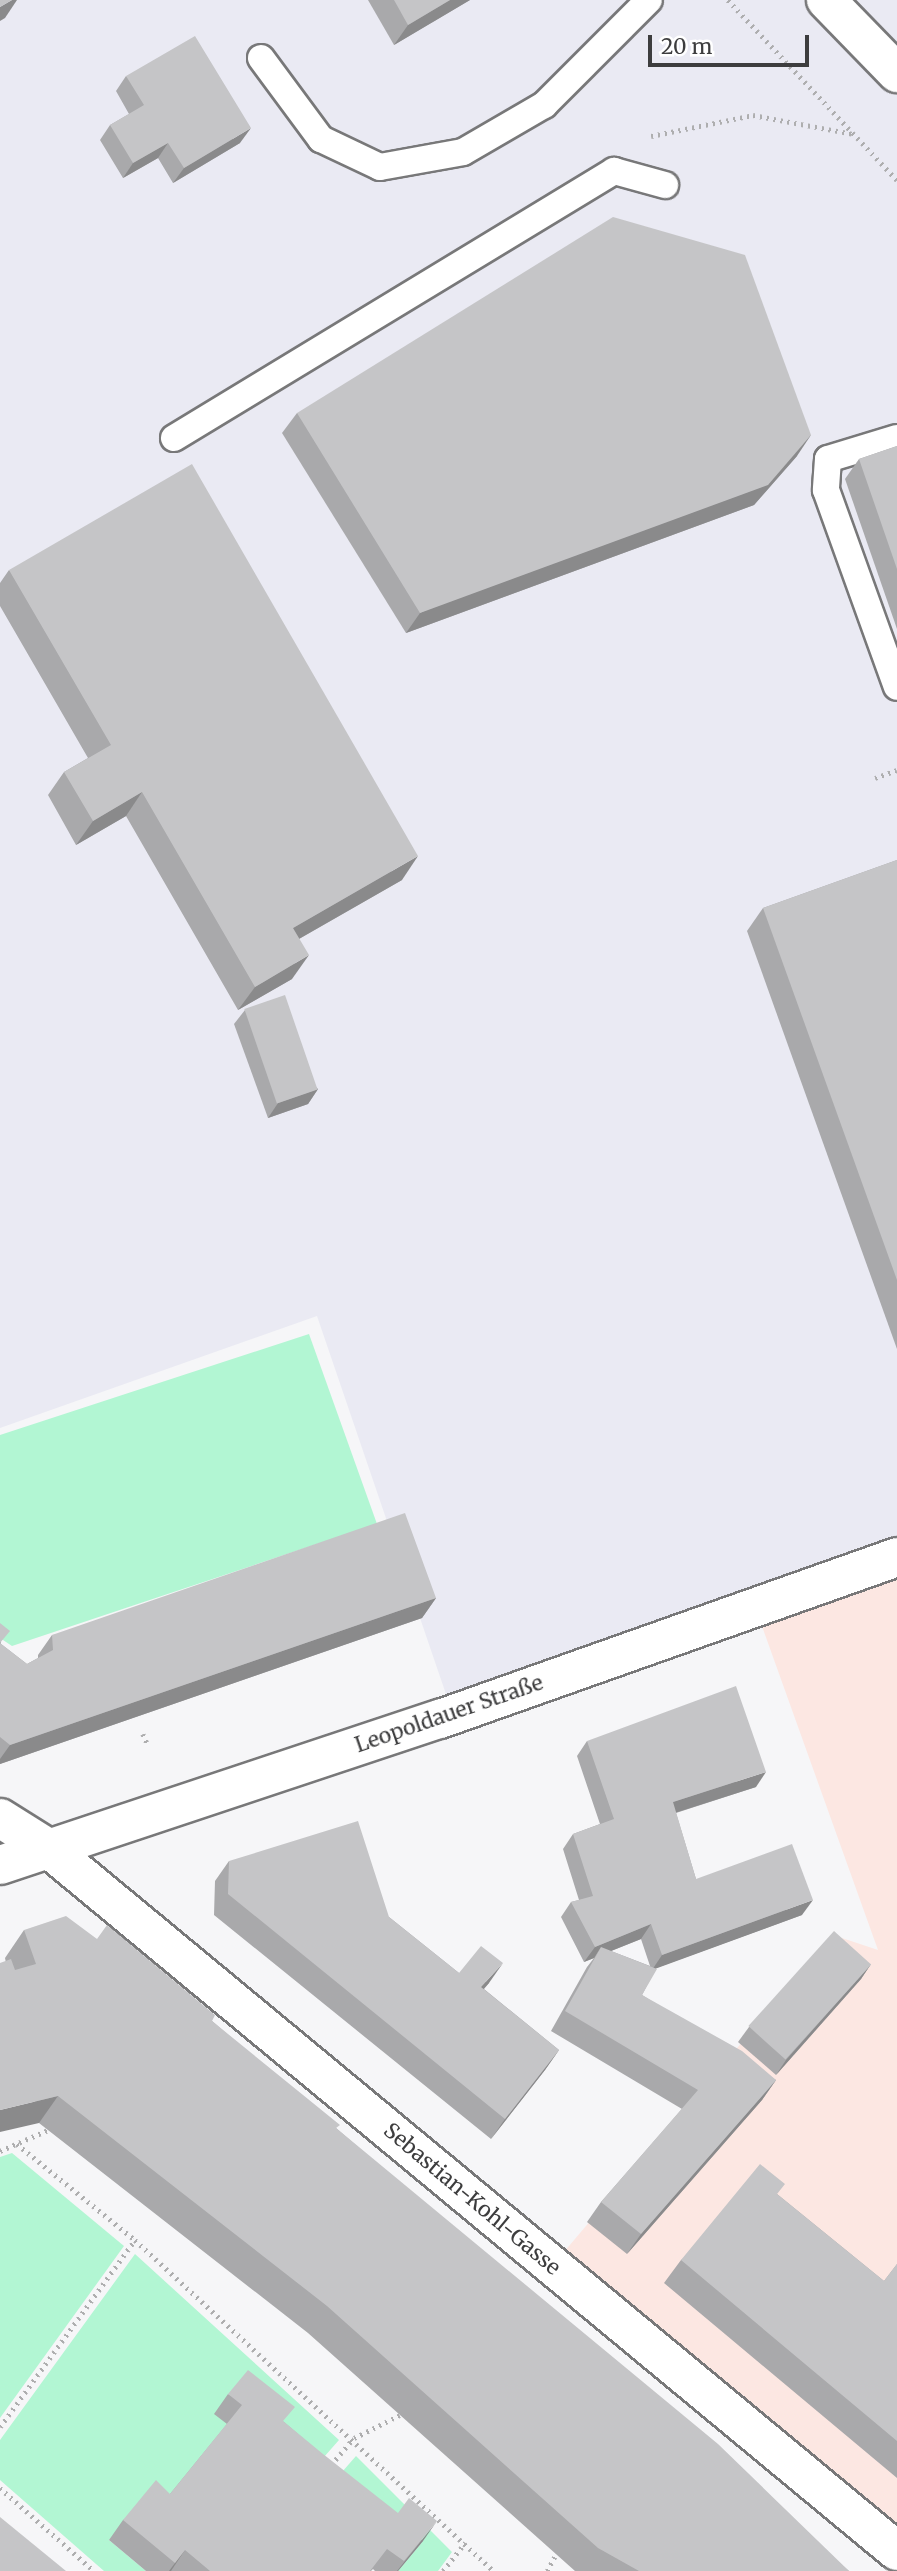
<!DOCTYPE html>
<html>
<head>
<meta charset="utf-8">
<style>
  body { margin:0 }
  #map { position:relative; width:897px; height:2571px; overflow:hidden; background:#f6f6f8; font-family:Merriweather,serif }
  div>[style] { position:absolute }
  .built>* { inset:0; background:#eaeaf3 }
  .industrial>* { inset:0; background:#fce7e2 }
  .green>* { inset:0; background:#b2f6d3 }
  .path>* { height:4.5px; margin-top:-2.25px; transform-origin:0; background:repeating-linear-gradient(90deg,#aeaeaf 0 2px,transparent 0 7px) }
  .roads { filter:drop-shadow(2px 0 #787879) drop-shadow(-2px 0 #787879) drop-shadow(0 2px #787879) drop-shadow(0 -2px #787879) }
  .service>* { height:26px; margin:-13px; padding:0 13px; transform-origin:13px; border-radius:13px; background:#fff }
  .minor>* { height:38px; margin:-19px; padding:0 19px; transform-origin:19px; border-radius:19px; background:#fff }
  .secondary>* { height:38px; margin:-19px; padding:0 19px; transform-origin:19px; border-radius:19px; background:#fff }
  .primary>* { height:38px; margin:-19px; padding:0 19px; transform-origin:19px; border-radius:19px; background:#fff }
  .wall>* { inset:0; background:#a9a9ab }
  .shaded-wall>* { inset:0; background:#8a8a8b }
  .building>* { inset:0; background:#c5c5c7; transform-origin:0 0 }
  span { translate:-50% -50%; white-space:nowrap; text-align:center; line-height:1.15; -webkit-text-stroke:7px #fff; paint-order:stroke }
  .street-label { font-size:21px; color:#3d3d3e }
  .scale { position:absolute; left:648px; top:35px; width:161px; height:32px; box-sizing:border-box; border:4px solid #3d3d3e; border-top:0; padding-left:9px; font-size:21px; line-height:24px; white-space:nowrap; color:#3d3d3e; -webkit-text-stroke:5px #fff; paint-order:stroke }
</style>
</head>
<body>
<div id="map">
  <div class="built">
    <div style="clip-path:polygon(0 0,897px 0,897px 1548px,449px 1703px,317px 1316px,0 1428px)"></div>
  </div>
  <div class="industrial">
    <div style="clip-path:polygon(897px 1569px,897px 2551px,552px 2266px,833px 1935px,878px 1950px,759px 1618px)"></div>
  </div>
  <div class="green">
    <div style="clip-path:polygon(309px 1334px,377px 1524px,12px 1646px,0 1638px,0 1435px)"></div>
    <div style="clip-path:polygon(12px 2153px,124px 2246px,0 2418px,0 2157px)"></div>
    <div style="clip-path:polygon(135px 2254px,339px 2440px,309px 2474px,228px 2425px,156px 2514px,109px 2540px,146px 2571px,104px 2571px,0 2480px,0 2440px)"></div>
    <div style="clip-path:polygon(356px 2456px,452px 2552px,438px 2571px,398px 2571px,423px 2541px,328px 2488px)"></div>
  </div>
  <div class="path">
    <div style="left:728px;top:0;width:247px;rotate:46.8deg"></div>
    <div style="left:651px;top:136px;width:104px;rotate:-11.6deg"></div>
    <div style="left:753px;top:115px;width:103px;rotate:10.7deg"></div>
    <div style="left:875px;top:778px;width:23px;rotate:-20deg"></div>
    <div style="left:143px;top:1734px;width:10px;rotate:66deg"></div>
    <div style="left:17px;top:2144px;width:152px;rotate:39.1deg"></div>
    <div style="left:135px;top:2240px;width:488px;rotate:42.7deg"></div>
    <div style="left:0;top:2151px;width:52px;rotate:-23.6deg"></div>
    <div style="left:0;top:2427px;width:231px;rotate:-54.2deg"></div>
    <div style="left:331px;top:2465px;width:35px;rotate:-50deg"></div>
    <div style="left:354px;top:2438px;width:51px;rotate:-26.6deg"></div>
    <div style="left:0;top:2488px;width:125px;rotate:41.4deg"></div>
    <div style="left:443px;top:2571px;width:36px;rotate:-52deg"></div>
    <div style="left:547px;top:2571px;width:19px;rotate:-62deg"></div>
  </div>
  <div class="roads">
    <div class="service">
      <div style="left:261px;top:58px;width:101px;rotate:53.5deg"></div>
      <div style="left:321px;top:139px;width:65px;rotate:25.4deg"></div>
      <div style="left:380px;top:167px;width:84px;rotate:-10.2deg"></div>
      <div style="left:463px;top:152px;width:94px;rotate:-30.1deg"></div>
      <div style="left:544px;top:105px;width:148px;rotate:-45deg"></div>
      <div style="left:174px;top:438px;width:515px;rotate:-31.25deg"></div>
      <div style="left:614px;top:171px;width:53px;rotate:15.4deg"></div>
      <div style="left:897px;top:438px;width:72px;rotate:163.1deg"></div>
      <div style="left:828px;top:459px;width:31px;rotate:94deg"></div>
      <div style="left:826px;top:490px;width:209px;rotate:70.2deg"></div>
    </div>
    <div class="minor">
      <div style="left:0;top:1818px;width:57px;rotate:32deg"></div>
      <div style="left:48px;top:1848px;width:1102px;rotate:39.63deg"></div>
    </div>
    <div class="secondary">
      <div style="left:0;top:1865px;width:464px;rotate:-18.4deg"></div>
      <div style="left:440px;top:1719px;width:485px;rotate:-19.5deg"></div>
    </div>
    <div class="primary">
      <div style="left:826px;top:0;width:102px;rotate:45.8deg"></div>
    </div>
  </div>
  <div class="wall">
    <div style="clip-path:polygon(368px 0,470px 0,394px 45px)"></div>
    <div style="clip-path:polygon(126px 76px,240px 143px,173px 183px,158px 158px,123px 178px,100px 140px,110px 125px,129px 114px,116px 91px)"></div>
    <div style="clip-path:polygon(297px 413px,797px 456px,754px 505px,406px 633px,282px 433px)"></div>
    <div style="clip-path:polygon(897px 446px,897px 629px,845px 479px,859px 459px)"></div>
    <div style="clip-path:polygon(9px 570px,402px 880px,299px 939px,292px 979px,238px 1010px,126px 816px,76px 845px,48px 795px,64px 772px,88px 758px,0 606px,0 583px)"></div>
    <div style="clip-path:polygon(897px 860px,897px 1349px,747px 931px,763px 908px)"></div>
    <div style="clip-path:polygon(245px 1010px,318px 1089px,308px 1104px,268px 1118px,234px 1024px)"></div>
    <div style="clip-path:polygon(436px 1598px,422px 1618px,0 1764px,0 1623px,1px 1644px,27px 1664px,38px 1658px,38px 1655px,52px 1635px)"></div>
    <div style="clip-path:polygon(evenodd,587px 1741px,756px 1787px,676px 1813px,696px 1879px,802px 1915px,656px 1968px,642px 1995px,776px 2080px,762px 2100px,627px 2254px,587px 2222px,601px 2202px,682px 2109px,551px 2031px,587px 1967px,594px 1958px,584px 1962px,561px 1917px,571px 1902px,579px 1900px,563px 1849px,573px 1834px,600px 1824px,577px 1756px,587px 1741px,641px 1939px,650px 1966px,611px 1951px,641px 1939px)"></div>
    <div style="clip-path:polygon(229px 1861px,389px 1917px,459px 1973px,489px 1983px,484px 1989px,559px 2050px,545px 2070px,491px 2139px,214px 1915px,215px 1881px)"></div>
    <div style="clip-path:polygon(24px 1930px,97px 1939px,212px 2021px,849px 2571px,575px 2571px,308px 2333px,39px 2123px,5px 1958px)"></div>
    <div style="clip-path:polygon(871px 1964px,861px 1979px,776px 2075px,738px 2042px,749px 2027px)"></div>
    <div style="clip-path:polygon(777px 2194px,884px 2281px,897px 2264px,897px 2478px,664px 2283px,681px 2260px)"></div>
    <div style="clip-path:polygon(228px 2394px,284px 2422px,423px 2541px,398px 2571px,375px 2571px,373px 2569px,371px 2571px,146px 2571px,109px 2540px,123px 2520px,170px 2494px,227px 2424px,214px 2414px)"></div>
  </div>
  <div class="shaded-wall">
    <div style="clip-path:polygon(12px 0,17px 0,5px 18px,0 21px,0 7px)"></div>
    <div style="clip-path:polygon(450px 0,470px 0,394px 45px,408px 25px)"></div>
    <div style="clip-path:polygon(251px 128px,240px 143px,173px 183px,184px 168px)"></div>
    <div style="clip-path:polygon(168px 143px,158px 158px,123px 178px,133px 163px)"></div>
    <div style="clip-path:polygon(811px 435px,797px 456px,754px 505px,406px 633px,420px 613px)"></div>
    <div style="clip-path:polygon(142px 792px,126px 816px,76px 845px,93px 821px)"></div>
    <div style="clip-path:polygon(418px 856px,402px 880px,276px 952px,293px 928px)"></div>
    <div style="clip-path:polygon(309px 955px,292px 979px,238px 1010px,255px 987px)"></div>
    <div style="clip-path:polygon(318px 1089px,308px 1104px,268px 1118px,278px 1103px)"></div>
    <div style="clip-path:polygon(436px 1598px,422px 1618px,0 1764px,0 1759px,10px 1745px)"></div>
    <div style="clip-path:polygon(766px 1772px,756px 1787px,662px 1817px,673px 1802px)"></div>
    <div style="clip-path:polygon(813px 1900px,802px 1915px,652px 1970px,662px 1955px)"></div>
    <div style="clip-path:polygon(651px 1924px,641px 1939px,596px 1957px,601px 1947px,594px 1958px,584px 1962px,595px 1947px)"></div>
    <div style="clip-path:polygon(503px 1963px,489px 1983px,467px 2007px,481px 1987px)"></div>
    <div style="clip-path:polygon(871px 1964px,861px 1979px,776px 2075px,786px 2060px)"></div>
    <div style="clip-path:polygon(559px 2050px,545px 2070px,491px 2139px,505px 2119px)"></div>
    <div style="clip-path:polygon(776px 2080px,762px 2100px,627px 2254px,641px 2234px)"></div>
    <div style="clip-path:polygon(58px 2096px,39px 2123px,0 2132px,0 2110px)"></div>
    <div style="clip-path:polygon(437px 2521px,423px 2541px,398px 2571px,397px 2571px)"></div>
    <div style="clip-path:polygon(185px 2550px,171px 2571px,169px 2571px,175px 2563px)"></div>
  </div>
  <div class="building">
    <div style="clip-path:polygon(0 0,12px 0,0 7px)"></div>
    <div style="clip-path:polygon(394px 0,450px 0,408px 25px)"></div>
    <div style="clip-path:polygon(195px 36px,251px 128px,184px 168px,168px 143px,133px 163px,110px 125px,144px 105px,126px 76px)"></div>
    <div style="clip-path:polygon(613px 217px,745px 255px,811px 435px,768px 485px,420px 613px,297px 413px)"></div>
    <div style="clip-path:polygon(897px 446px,897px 569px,859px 459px)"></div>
    <div style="clip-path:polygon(192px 464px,418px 856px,293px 928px,309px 955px,255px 987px,142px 792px,93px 821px,64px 772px,111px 745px,9px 570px)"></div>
    <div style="clip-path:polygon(897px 860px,897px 1280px,763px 908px)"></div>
    <div style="left:285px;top:995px;width:100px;height:43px;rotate:71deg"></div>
    <div style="clip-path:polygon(405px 1513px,436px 1598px,10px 1745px,0 1737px,0 1643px,27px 1664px,53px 1650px,52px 1635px)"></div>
    <div style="clip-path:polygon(0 1623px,10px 1631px,0 1643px)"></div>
    <div style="clip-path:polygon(736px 1686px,766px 1772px,673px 1802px,696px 1879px,792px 1844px,813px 1900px,662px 1955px,651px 1924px,595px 1947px,571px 1902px,593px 1896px,573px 1834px,614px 1819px,587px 1741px)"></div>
    <div style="clip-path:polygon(358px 1821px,389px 1917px,459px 1973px,481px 1946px,503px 1963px,481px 1987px,559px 2050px,505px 2119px,228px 1894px,229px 1861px)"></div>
    <div style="clip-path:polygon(66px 1916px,97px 1939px,107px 1925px,215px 2015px,212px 2021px,340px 2125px,336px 2128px,718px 2444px,849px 2571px,639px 2571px,598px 2548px,327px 2306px,58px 2096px,0 2110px,0 1963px,11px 1959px,15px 1970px,36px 1964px,24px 1930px)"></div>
    <div style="left:834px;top:1931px;width:50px;height:128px;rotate:42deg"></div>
    <div style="clip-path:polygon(601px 1947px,657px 1969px,642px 1995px,742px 2051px,776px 2080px,641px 2234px,601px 2202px,698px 2090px,565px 2011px)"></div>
    <div style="clip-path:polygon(760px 2164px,785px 2184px,777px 2194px,884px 2281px,897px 2264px,897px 2441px,681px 2260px)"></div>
    <div style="clip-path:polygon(248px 2370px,295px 2407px,283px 2421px,323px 2454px,398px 2513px,409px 2498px,437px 2521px,404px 2561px,387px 2549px,370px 2571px,210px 2571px,185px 2550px,175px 2563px,123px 2520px,156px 2480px,170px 2494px,242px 2405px,228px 2394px)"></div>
    <div style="clip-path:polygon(0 2517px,66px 2571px,0 2571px)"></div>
  </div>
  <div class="street-label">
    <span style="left:449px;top:1714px;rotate:-19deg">Leopoldauer Straße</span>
    <span style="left:472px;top:2199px;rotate:40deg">Sebastian-Kohl-Gasse</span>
  </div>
  <div class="scale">20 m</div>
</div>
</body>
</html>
